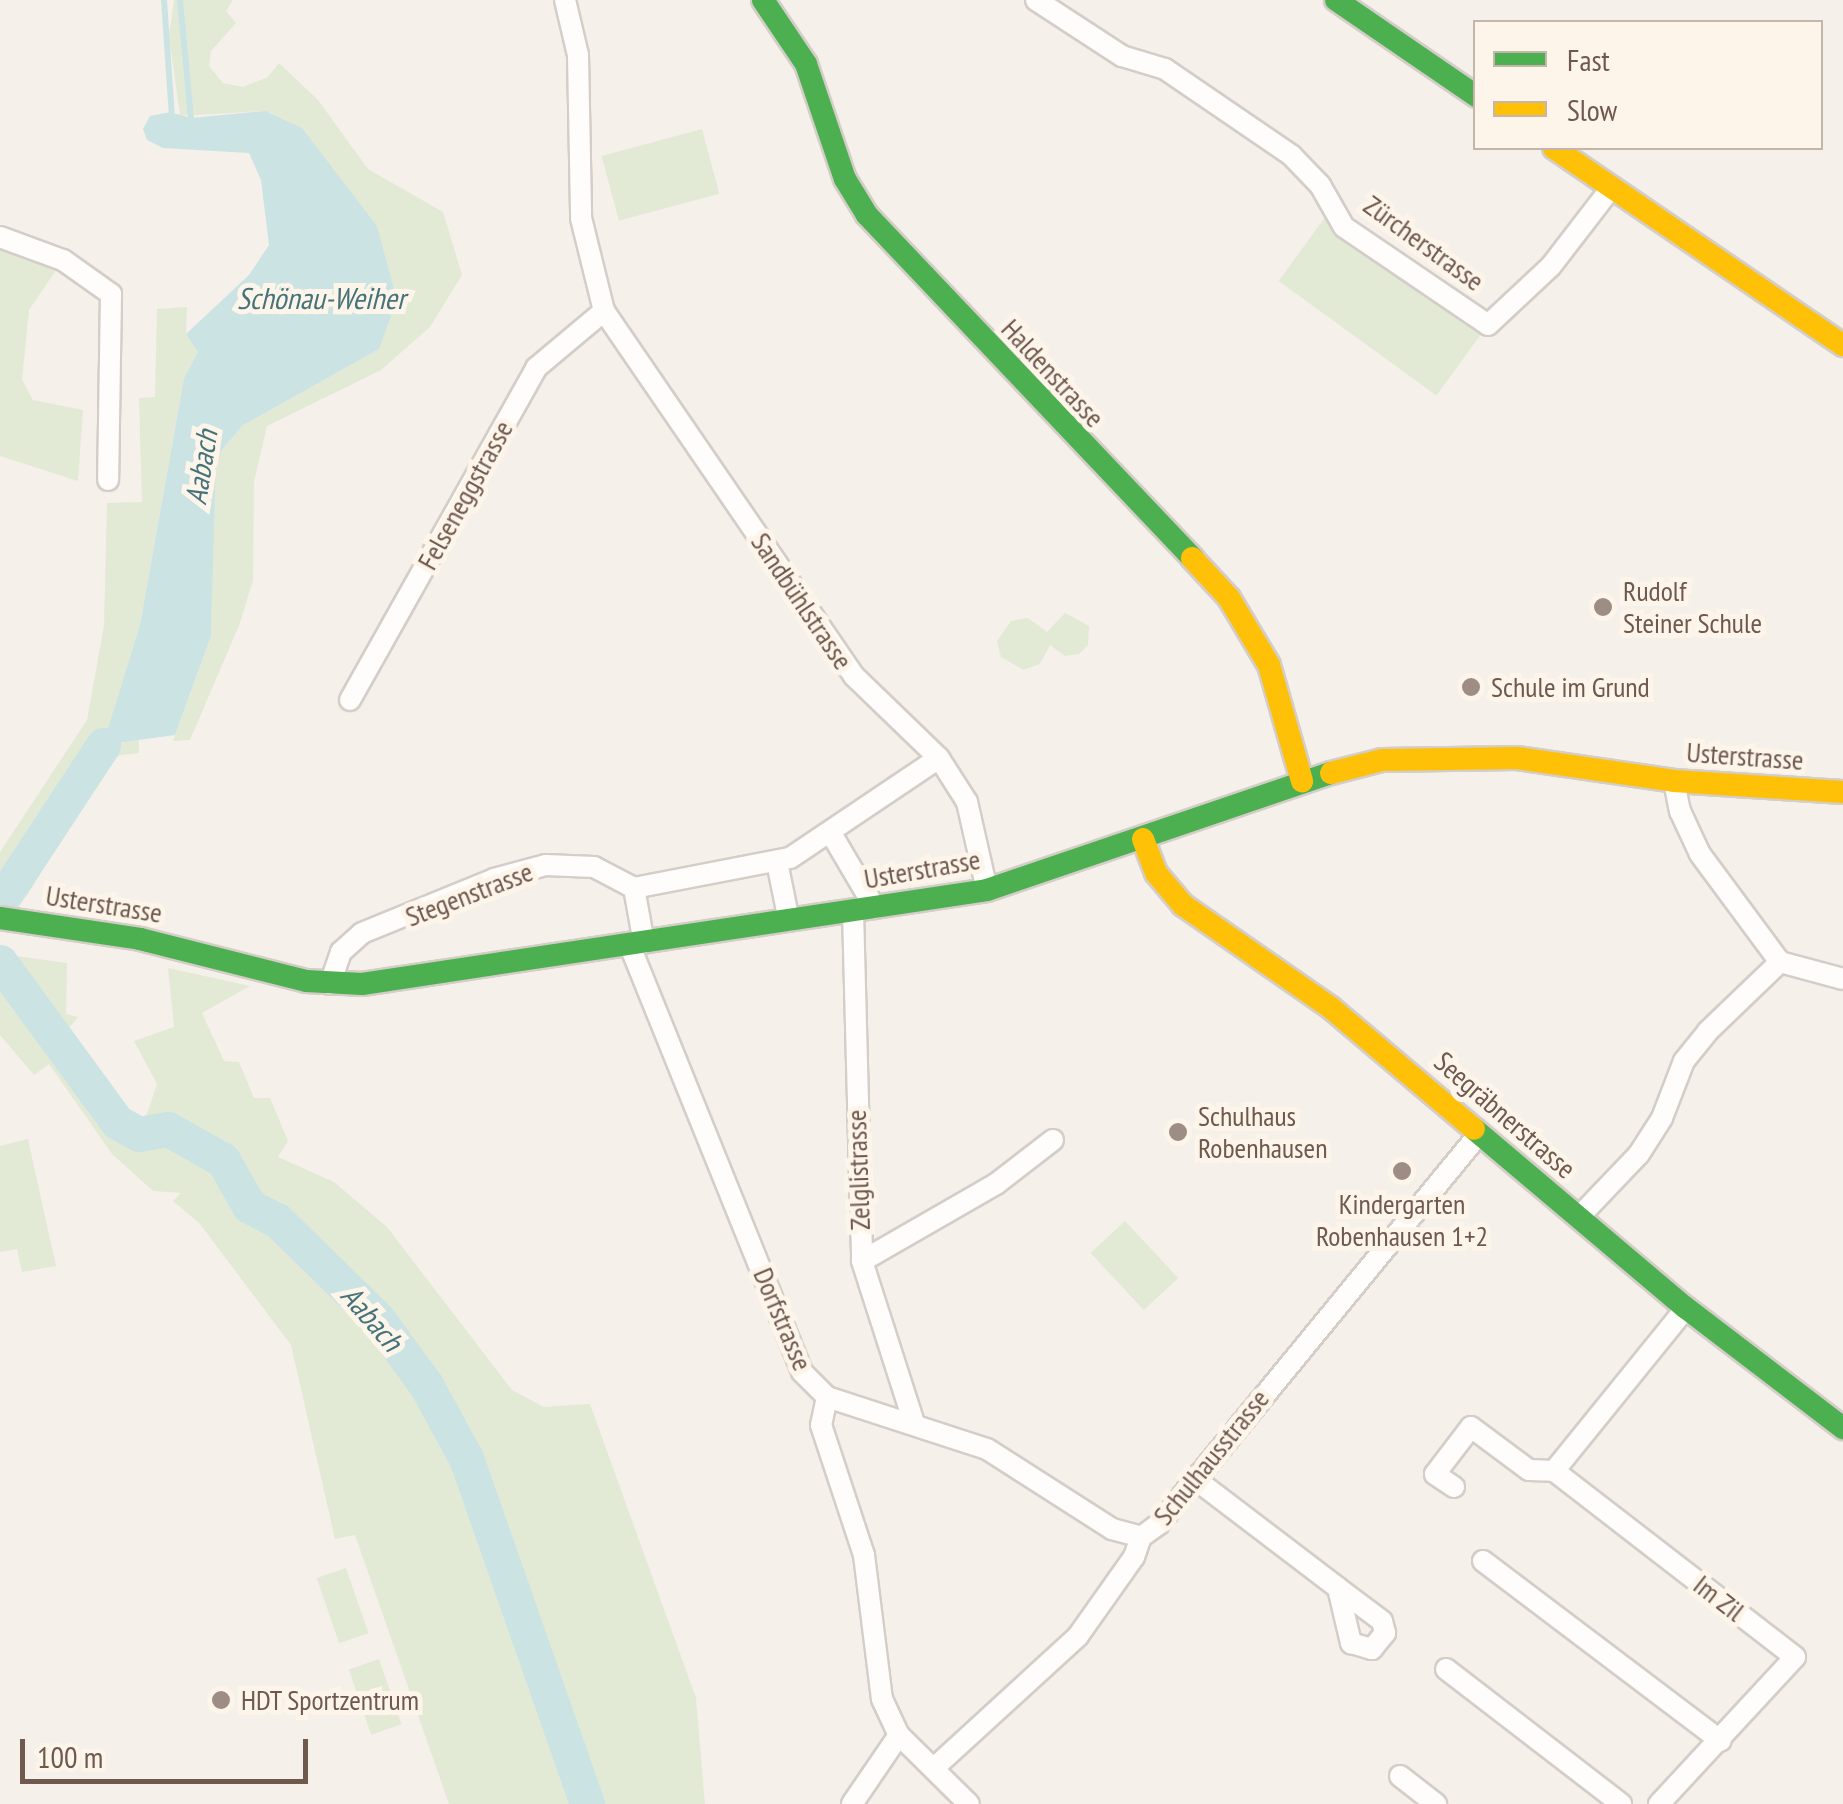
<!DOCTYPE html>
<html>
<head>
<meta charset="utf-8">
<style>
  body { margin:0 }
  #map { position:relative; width:1843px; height:1804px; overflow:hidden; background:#f5f0ea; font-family:"PT Sans Narrow",sans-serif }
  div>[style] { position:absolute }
  .green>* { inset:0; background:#e2ead6; transform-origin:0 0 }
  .water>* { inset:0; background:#cce3e4 }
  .stream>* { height:6px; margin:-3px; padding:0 3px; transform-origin:3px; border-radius:3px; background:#cce3e4 }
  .river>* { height:35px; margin:-17.5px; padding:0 17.5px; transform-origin:17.5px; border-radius:17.5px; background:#cce3e4 }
  .roads { filter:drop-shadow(2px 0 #d4cdc8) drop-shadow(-2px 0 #d4cdc8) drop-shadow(0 2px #d4cdc8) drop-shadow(0 -2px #d4cdc8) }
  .street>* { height:20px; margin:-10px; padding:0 10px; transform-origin:10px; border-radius:10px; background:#fefdfc }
  .fast>* { height:22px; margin:-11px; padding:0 11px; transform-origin:11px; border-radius:11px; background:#4caf50 }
  .slow>* { height:22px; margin:-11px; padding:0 11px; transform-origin:11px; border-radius:11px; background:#ffc107 }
  .dots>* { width:28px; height:28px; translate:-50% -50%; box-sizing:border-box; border:5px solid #fdf5ea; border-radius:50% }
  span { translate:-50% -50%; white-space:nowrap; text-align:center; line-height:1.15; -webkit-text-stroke:10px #fdf5ea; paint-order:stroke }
  .street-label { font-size:28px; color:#6f584d }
  .poi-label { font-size:28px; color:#6f584d }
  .left { translate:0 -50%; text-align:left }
  .water-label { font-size:30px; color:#46737a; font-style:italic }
  .legend { position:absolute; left:1473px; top:20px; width:350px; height:130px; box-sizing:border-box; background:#fdf5ea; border:2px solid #c4b6ab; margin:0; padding:12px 18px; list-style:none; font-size:30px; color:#6f584d }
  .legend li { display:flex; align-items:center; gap:20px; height:50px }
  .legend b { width:50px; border:2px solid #c4b6ab }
  .scale { position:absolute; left:20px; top:1739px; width:288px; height:45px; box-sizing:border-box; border:5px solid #6f584d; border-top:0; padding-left:12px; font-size:30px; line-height:35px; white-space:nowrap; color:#6f584d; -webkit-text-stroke:8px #fdf5ea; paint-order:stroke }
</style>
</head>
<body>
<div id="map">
  <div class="green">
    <div style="clip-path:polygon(174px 0,233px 0,226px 11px,236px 23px,211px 51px,209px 66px,223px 83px,243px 87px,268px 77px,279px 63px,318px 100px,368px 169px,443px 212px,462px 275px,430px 327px,381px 370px,267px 426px,254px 482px,253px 580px,240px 623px,190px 740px,173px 741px,211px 636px,215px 457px,242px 426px,379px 349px,265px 111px,180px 116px,169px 36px)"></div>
    <div style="left:702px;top:129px;width:67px;height:104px;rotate:75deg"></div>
    <div style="left:1331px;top:209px;width:195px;height:89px;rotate:36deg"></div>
    <div style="clip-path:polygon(0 237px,63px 260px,29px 310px,22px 380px,33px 400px,83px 410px,78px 481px,0 456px)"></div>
    <div style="clip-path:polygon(187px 307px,186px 334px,199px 352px,184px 378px,140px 625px,104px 745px,139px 740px,139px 753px,113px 756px,26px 897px,0 891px,0 852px,87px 720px,104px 626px,107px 503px,142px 502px,139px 398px,155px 397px,157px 309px)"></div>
    <div style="clip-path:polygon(1065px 613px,1089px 626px,1088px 645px,1079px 654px,1065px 656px,1050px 645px,1040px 664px,1023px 670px,1001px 657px,997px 641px,1011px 621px,1028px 618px,1047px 632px)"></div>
    <div style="clip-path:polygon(0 946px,16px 956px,67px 963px,66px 1014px,78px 1017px,64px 1034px,132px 1125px,147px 1114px,157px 1084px,134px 1041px,174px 1027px,168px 968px,250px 986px,202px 1013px,224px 1061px,239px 1062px,254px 1098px,270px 1098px,288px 1141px,278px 1157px,334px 1182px,387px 1227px,512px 1390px,544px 1407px,590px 1404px,696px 1698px,705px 1804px,449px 1804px,355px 1535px,335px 1539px,291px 1345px,200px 1224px,173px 1201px,181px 1193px,153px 1191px,112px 1154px,49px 1064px,34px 1075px,0 1035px)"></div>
    <div style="clip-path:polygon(28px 1139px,56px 1266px,22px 1272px,17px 1249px,0 1252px,0 1146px)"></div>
    <div style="left:1125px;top:1221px;width:78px;height:47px;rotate:47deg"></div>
    <div style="left:346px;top:1568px;width:69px;height:31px;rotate:71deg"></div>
    <div style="left:379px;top:1659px;width:69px;height:32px;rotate:71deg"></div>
  </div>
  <div class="water">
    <div style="clip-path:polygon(265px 111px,302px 128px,377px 226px,397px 300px,379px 349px,242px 426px,216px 457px,211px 636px,175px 735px,103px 745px,140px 625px,184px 378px,198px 352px,186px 334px,249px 275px,269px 245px,261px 180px,249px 153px,163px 148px,147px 140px,143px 129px,150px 116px,170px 112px,191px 118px)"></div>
  </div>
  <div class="stream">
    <div style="left:164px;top:0;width:117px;rotate:86.1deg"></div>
    <div style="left:180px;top:0;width:119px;rotate:84.7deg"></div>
  </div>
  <div class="river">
    <div style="left:0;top:902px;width:188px;rotate:-56.7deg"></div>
    <div style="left:0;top:962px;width:198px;rotate:53.8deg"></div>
    <div style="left:117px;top:1122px;width:25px;rotate:29deg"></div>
    <div style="left:139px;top:1134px;width:29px;rotate:-10deg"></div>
    <div style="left:168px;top:1129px;width:63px;rotate:29.4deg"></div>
    <div style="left:223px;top:1160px;width:53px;rotate:60.5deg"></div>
    <div style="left:249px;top:1206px;width:31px;rotate:27deg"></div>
    <div style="left:277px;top:1220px;width:141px;rotate:44.4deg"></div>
    <div style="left:378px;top:1319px;width:82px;rotate:54deg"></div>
    <div style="left:426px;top:1385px;width:83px;rotate:61.3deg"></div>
    <div style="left:466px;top:1458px;width:367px;rotate:70.7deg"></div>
  </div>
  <div class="roads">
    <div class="street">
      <div style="left:565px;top:0;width:57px;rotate:76.7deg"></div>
      <div style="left:578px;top:55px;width:163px;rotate:88.9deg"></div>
      <div style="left:581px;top:218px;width:96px;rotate:76.1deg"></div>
      <div style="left:604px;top:311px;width:442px;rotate:55.6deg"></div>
      <div style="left:854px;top:676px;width:118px;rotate:44deg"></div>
      <div style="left:939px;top:758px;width:52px;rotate:57.5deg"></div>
      <div style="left:967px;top:802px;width:90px;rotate:77.2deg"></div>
      <div style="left:1036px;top:0;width:103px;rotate:33.1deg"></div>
      <div style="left:1122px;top:56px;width:45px;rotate:16.8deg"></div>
      <div style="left:1165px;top:69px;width:153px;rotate:34.3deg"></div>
      <div style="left:1291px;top:155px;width:42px;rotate:46deg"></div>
      <div style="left:1320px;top:185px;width:48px;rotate:60.3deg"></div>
      <div style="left:1344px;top:227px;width:174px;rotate:34.2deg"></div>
      <div style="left:1488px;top:325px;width:86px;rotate:-43.1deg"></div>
      <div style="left:1551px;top:266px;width:98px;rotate:-52.4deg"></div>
      <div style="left:0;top:237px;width:67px;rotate:20.1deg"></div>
      <div style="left:63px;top:260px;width:59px;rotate:35.3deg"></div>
      <div style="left:111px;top:294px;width:186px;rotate:90.9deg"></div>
      <div style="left:350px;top:700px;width:381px;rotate:-60.7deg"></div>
      <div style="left:536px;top:368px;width:89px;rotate:-40deg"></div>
      <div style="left:1674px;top:781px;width:31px;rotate:79deg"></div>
      <div style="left:1680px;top:811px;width:47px;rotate:65.1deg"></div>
      <div style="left:1700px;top:854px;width:134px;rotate:53.5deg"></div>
      <div style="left:1780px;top:962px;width:65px;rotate:15.1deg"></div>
      <div style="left:832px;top:835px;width:85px;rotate:59.5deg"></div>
      <div style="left:777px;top:862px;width:60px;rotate:78.5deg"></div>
      <div style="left:634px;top:888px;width:159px;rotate:-10.9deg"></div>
      <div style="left:790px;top:858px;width:179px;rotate:-33.9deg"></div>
      <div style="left:853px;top:911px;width:350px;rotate:88.5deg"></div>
      <div style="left:862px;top:1261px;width:167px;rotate:72.2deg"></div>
      <div style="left:630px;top:946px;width:459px;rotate:68deg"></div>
      <div style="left:802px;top:1372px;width:35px;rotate:45deg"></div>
      <div style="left:827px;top:1397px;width:168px;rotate:18deg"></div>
      <div style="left:987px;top:1449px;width:148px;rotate:32.6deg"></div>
      <div style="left:1112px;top:1529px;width:30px;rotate:15deg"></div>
      <div style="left:330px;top:984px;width:34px;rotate:-71deg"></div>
      <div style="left:341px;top:952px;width:28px;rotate:-42deg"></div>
      <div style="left:362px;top:933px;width:143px;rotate:-22.2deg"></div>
      <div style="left:494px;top:879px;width:54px;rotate:-15.1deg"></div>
      <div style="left:546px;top:865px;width:48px;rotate:2.4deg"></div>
      <div style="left:594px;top:867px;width:45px;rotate:27.7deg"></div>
      <div style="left:634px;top:888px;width:56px;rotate:79.7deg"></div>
      <div style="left:1578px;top:1218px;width:88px;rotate:-46.4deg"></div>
      <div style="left:1639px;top:1154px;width:43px;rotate:-57.4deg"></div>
      <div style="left:1662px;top:1118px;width:61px;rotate:-68.9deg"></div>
      <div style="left:1684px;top:1061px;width:38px;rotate:-51deg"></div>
      <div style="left:1708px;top:1031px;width:100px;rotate:-43.8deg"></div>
      <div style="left:862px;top:1261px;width:155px;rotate:-29.9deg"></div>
      <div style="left:996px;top:1184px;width:72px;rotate:-37.7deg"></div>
      <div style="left:827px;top:1397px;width:29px;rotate:102deg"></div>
      <div style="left:821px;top:1425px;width:137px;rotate:71.7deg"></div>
      <div style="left:864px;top:1555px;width:145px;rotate:82.9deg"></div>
      <div style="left:882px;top:1699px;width:40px;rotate:65deg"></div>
      <div style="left:899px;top:1735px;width:98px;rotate:44.6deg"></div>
      <div style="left:1195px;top:1479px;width:180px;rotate:37.3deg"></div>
      <div style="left:1338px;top:1588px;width:57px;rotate:76.7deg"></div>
      <div style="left:1351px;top:1643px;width:22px;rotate:16deg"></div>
      <div style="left:1372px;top:1649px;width:21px;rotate:-51deg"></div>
      <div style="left:1385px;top:1633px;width:12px;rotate:-104deg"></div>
      <div style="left:1382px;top:1621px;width:55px;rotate:-143.1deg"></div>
      <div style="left:1454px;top:1487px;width:23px;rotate:-146deg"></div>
      <div style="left:1435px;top:1474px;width:59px;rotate:-52.5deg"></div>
      <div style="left:1471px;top:1427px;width:72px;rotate:36.6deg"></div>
      <div style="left:1529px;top:1470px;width:25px;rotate:2deg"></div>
      <div style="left:1483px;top:1561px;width:298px;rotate:37.1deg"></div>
      <div style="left:1446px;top:1669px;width:221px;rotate:37.6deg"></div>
      <div style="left:934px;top:1768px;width:195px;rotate:-42.5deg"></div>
      <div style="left:1078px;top:1636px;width:97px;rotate:-54.7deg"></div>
      <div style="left:1134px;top:1557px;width:21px;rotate:-71deg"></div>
      <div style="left:1141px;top:1537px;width:22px;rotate:-36deg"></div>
      <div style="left:1159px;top:1524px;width:504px;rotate:-50.63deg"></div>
      <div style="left:1400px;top:1776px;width:46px;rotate:37.9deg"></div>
      <div style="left:852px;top:1804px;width:83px;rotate:-55.7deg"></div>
      <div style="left:1659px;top:1804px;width:200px;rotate:-47.2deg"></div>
      <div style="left:1795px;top:1657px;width:304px;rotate:-142.3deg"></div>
      <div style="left:1554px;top:1471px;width:210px;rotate:-51deg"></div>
    </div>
    <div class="fast">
      <div style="left:763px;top:0;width:77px;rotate:56.1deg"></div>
      <div style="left:806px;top:64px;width:121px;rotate:71.3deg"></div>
      <div style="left:845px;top:179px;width:42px;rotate:58.6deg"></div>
      <div style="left:867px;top:215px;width:473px;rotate:46.5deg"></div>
      <div style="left:1336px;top:0;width:170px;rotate:34.4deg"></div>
      <div style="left:0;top:918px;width:142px;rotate:8.5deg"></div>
      <div style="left:140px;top:939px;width:171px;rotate:14.2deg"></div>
      <div style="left:306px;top:981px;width:56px;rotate:3.1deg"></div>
      <div style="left:362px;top:984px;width:632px;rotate:-8.55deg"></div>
      <div style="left:987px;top:890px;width:363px;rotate:-18.8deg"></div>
      <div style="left:1474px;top:1129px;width:277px;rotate:40.2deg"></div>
      <div style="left:1686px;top:1308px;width:198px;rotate:37.4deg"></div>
    </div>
    <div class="slow">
      <div style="left:1554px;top:148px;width:350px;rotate:34.3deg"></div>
      <div style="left:1192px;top:558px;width:54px;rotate:47.2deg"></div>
      <div style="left:1229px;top:598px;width:78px;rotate:59.2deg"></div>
      <div style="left:1269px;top:665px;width:121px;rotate:74.1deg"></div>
      <div style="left:1331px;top:773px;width:53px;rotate:-14.3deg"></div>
      <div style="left:1382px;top:760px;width:135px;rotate:-0.8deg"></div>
      <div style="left:1517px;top:758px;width:159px;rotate:8.3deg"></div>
      <div style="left:1674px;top:781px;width:169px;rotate:3.7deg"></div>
      <div style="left:1143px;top:839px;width:36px;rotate:69deg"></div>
      <div style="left:1156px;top:873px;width:42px;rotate:49.8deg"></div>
      <div style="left:1183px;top:905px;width:180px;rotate:34.8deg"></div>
      <div style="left:1331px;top:1008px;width:187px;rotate:40.2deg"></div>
    </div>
  </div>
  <div class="dots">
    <div style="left:1603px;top:607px;background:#9e8d84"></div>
    <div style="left:1471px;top:687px;background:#9e8d84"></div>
    <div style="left:1178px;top:1132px;background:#9e8d84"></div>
    <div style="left:1402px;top:1171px;background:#9e8d84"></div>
    <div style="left:221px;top:1700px;background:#9e8d84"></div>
  </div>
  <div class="street-label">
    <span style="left:1424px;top:243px;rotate:36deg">Zürcherstrasse</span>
    <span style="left:1053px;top:373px;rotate:47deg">Haldenstrasse</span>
    <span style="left:465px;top:495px;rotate:-61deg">Felseneggstrasse</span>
    <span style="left:802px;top:601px;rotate:56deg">Sandbühlstrasse</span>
    <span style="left:1745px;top:756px;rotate:4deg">Usterstrasse</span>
    <span style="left:922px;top:869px;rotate:-10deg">Usterstrasse</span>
    <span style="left:469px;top:894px;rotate:-21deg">Stegenstrasse</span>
    <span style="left:104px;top:904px;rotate:9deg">Usterstrasse</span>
    <span style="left:1505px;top:1115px;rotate:41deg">Seegräbnerstrasse</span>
    <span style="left:858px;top:1170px;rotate:-92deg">Zelglistrasse</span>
    <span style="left:783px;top:1319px;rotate:67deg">Dorfstrasse</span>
    <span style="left:1211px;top:1457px;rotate:-51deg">Schulhausstrasse</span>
    <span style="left:1719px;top:1598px;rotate:38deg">Im Zil</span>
  </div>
  <div class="poi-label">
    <span class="left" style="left:1623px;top:607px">Rudolf<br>Steiner Schule</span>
    <span class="left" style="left:1491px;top:687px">Schule im Grund</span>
    <span class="left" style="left:1198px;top:1132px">Schulhaus<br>Robenhausen</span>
    <span style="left:1402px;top:1220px">Kindergarten<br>Robenhausen 1+2</span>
    <span class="left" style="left:241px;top:1700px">HDT Sportzentrum</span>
  </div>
  <div class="water-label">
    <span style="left:321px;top:298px">Schönau-Weiher</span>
    <span style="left:201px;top:467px;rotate:-81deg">Aabach</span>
    <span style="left:372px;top:1318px;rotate:49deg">Aabach</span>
  </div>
  <ul class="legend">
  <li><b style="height:12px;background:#4caf50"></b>Fast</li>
  <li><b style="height:12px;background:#ffc107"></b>Slow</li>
  </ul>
  <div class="scale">100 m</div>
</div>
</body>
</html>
